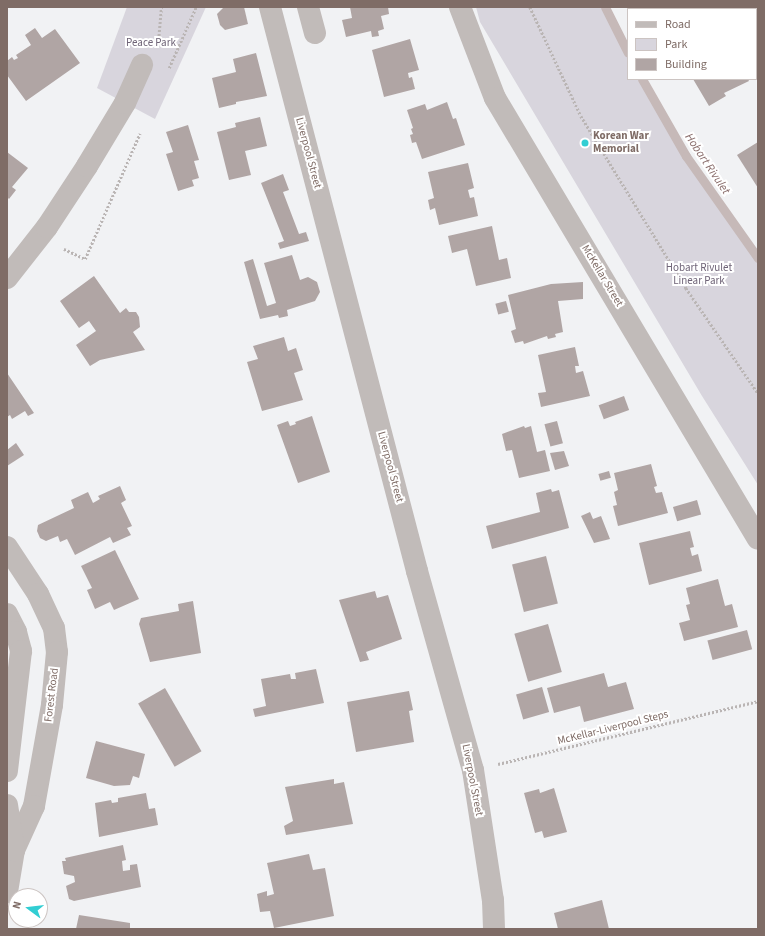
<!DOCTYPE html>
<html>
<head>
<meta charset="utf-8">
<style>
  body { margin:0 }
  #map { position:relative; width:765px; height:936px; overflow:hidden; background:#f1f2f4; font-family:"Source Sans 3",sans-serif }
  div>[style] { position:absolute }
  .green>* { inset:0; background:#d8d5dd }
  .stream>* { height:9px; margin:-4.5px; padding:0 4.5px; transform-origin:4.5px; border-radius:4.5px; background:#c6b9b8 }
  .building>* { inset:0; background:#b0a5a4; transform-origin:0 0 }
  .path>* { height:2.5px; margin-top:-1.25px; transform-origin:0; background:repeating-linear-gradient(90deg,#bab5b4 0 2px,transparent 0 4px) }
  .minor>* { height:22px; margin:-11px; padding:0 11px; transform-origin:11px; border-radius:11px; background:#c1bbb9 }
  .dots>* { width:11px; height:11px; translate:-50% -50%; box-sizing:border-box; border:2px solid #fff; border-radius:50% }
  span { translate:-50% -50%; white-space:nowrap; text-align:center; line-height:1.15; -webkit-text-stroke:4px #fff; paint-order:stroke }
  .park-label { font-size:11px; color:#6f6477 }
  .poi-label { font-size:11px; color:#7f6c66; font-weight:700 }
  .left { translate:0 -50%; text-align:left }
  .street-label { font-size:11px; color:#7f6c66 }
  .water-label { font-size:12px; color:#8a6e6c; font-style:italic }
  .frame { position:absolute; inset:0; border:8px solid #7f6c66; pointer-events:none }
  .legend { position:absolute; left:627px; top:8px; width:130px; height:72px; box-sizing:border-box; background:#fff; border:1px solid #ccc4c2; margin:0; padding:5px 7px; list-style:none; font-size:12px; color:#7f6c66 }
  .legend li { display:flex; align-items:center; gap:8px; height:20px }
  .legend b { width:20px; border:1px solid #ccc4c2 }
  .north { position:absolute; left:8px; top:888px; width:40px; height:40px; box-sizing:border-box; background:#fff; border:1px solid #ccc4c2; border-radius:50%; rotate:285deg; font-size:11px; font-weight:700; line-height:16px; text-align:center; color:#7f6c66 }
  .north::after { content:''; display:block; margin:auto; width:14px; height:18px; background:#32ced3; clip-path:polygon(50% 0,100% 100%,50% 72%,0 100%) }
</style>
</head>
<body>
<div id="map">
  <div class="green">
    <div style="clip-path:polygon(127px 7px,206px 7px,155px 119px,97px 88px)"></div>
    <div style="clip-path:polygon(476px 7px,605px 7px,628px 53px,628px 79px,642px 79px,686px 156px,758px 258px,758px 485px,702px 396px,480px 22px)"></div>
  </div>
  <div class="stream">
    <div style="left:605px;top:7px;width:51px;rotate:63.4deg"></div>
    <div style="left:642px;top:79px;width:89px;rotate:60.3deg"></div>
    <div style="left:686px;top:156px;width:125px;rotate:54.8deg"></div>
  </div>
  <div class="building">
    <div style="clip-path:polygon(224px 7px,244px 7px,248px 24px,225px 30px,220px 25px,217px 14px)"></div>
    <div style="clip-path:polygon(350px 7px,388px 7px,389px 14px,381px 16px,384px 29px,378px 31px,379px 36px,372px 37px,371px 31px,346px 37px,342px 20px,352px 18px)"></div>
    <div style="left:673px;top:7px;width:46px;height:3px"></div>
    <div style="clip-path:polygon(745px 7px,758px 7px,758px 61px,756px 9px)"></div>
    <div style="clip-path:polygon(35px 28px,42px 38px,55px 29px,80px 63px,26px 101px,7px 75px,7px 61px,12px 57px,14px 60px,18px 58px,16px 55px,31px 45px,25px 35px)"></div>
    <div style="clip-path:polygon(410px 39px,419px 70px,408px 73px,409px 78px,412px 77px,415px 89px,384px 97px,372px 50px)"></div>
    <div style="clip-path:polygon(256px 53px,267px 96px,236px 102px,236px 104px,219px 108px,212px 78px,236px 72px,233px 59px)"></div>
    <div style="clip-path:polygon(693px 79px,748px 79px,749px 81px,724px 93px,726px 96px,709px 106px)"></div>
    <div style="clip-path:polygon(447px 102px,453px 119px,456px 118px,465px 145px,422px 159px,416px 142px,412px 143px,410px 135px,413px 134px,411px 129px,413px 128px,407px 110px,425px 104px,427px 110px)"></div>
    <div style="clip-path:polygon(260px 117px,267px 146px,245px 151px,251px 175px,229px 180px,217px 132px,236px 127px,235px 123px)"></div>
    <div style="clip-path:polygon(188px 125px,199px 160px,194px 161px,199px 178px,192px 180px,194px 186px,178px 191px,166px 154px,173px 152px,166px 132px)"></div>
    <div style="clip-path:polygon(758px 142px,758px 188px,737px 155px)"></div>
    <div style="clip-path:polygon(7px 152px,28px 168px,12px 187px,16px 190px,9px 199px,7px 197px)"></div>
    <div style="clip-path:polygon(468px 163px,474px 188px,468px 190px,470px 198px,474px 197px,478px 216px,439px 225px,435px 208px,430px 210px,428px 200px,434px 198px,428px 172px)"></div>
    <div style="clip-path:polygon(283px 174px,289px 190px,283px 192px,299px 234px,306px 232px,309px 241px,280px 249px,278px 243px,284px 241px,261px 183px)"></div>
    <div style="clip-path:polygon(492px 226px,499px 260px,507px 258px,511px 278px,476px 286px,467px 249px,452px 253px,448px 236px)"></div>
    <div style="clip-path:polygon(292px 255px,300px 280px,308px 277px,317px 282px,320px 292px,315px 301px,287px 310px,288px 316px,279px 318px,278px 315px,260px 319px,244px 262px,253px 259px,267px 306px,276px 303px,264px 263px)"></div>
    <div style="clip-path:polygon(94px 276px,120px 313px,126px 308px,129px 312px,136px 312px,139px 317px,140px 327px,133px 332px,145px 350px,100px 360px,90px 366px,76px 345px,96px 331px,89px 321px,79px 328px,60px 301px)"></div>
    <div style="clip-path:polygon(583px 282px,583px 299px,558px 301px,563px 332px,555px 334px,556px 337px,548px 339px,547px 336px,524px 344px,523px 341px,515px 343px,511px 331px,516px 329px,508px 295px,551px 284px)"></div>
    <div style="left:506px;top:301px;width:11px;height:11px;rotate:75deg"></div>
    <div style="clip-path:polygon(284px 337px,288px 351px,296px 348px,303px 370px,294px 373px,303px 400px,262px 411px,247px 362px,258px 359px,253px 346px)"></div>
    <div style="clip-path:polygon(575px 347px,579px 366px,575px 366px,576px 373px,583px 371px,590px 396px,541px 407px,538px 393px,546px 392px,538px 355px)"></div>
    <div style="clip-path:polygon(7px 373px,34px 413px,28px 416px,25px 411px,12px 419px,10px 415px,7px 417px)"></div>
    <div style="left:624px;top:396px;width:15px;height:27px;rotate:70deg"></div>
    <div style="clip-path:polygon(312px 416px,330px 472px,298px 483px,277px 425px,288px 421px,290px 426px,296px 424px,295px 422px)"></div>
    <div style="left:557px;top:421px;width:23px;height:13px;rotate:75deg"></div>
    <div style="clip-path:polygon(524px 426px,525px 428px,531px 426px,537px 452px,545px 450px,550px 471px,519px 478px,512px 450px,506px 451px,502px 434px)"></div>
    <div style="clip-path:polygon(16px 443px,24px 455px,7px 466px,7px 450px)"></div>
    <div style="clip-path:polygon(564px 451px,569px 466px,555px 470px,550px 453px)"></div>
    <div style="clip-path:polygon(651px 464px,657px 486px,654px 487px,656px 493px,662px 492px,668px 513px,618px 526px,613px 506px,617px 505px,614px 492px,618px 490px,614px 473px)"></div>
    <div style="left:609px;top:471px;width:7px;height:11px;rotate:74deg"></div>
    <div style="clip-path:polygon(120px 486px,126px 500px,121px 503px,132px 526px,127px 528px,131px 535px,113px 543px,110px 537px,75px 555px,67px 539px,60px 542px,58px 536px,46px 541px,40px 538px,37px 531px,38px 525px,74px 508px,71px 500px,88px 492px,93px 503px,100px 499px,98px 496px)"></div>
    <div style="clip-path:polygon(551px 489px,552px 492px,559px 490px,569px 528px,492px 549px,486px 526px,540px 512px,536px 493px)"></div>
    <div style="left:697px;top:500px;width:15px;height:25px;rotate:74deg"></div>
    <div style="clip-path:polygon(590px 512px,593px 519px,601px 516px,610px 539px,594px 543px,581px 516px)"></div>
    <div style="clip-path:polygon(690px 531px,694px 547px,690px 548px,692px 556px,698px 554px,702px 571px,649px 585px,639px 543px)"></div>
    <div style="clip-path:polygon(115px 550px,139px 599px,114px 610px,110px 602px,95px 609px,87px 590px,92px 588px,81px 566px)"></div>
    <div style="left:546px;top:556px;width:49px;height:35px;rotate:76deg"></div>
    <div style="clip-path:polygon(718px 579px,725px 606px,732px 604px,738px 627px,684px 641px,679px 623px,690px 620px,686px 605px,690px 604px,686px 588px)"></div>
    <div style="clip-path:polygon(375px 591px,377px 598px,388px 595px,402px 639px,366px 652px,369px 660px,360px 662px,339px 600px)"></div>
    <div style="clip-path:polygon(193px 601px,201px 653px,150px 662px,139px 624px,141px 618px,179px 611px,178px 604px)"></div>
    <div style="left:548px;top:624px;width:50px;height:35px;rotate:74deg"></div>
    <div style="left:747px;top:630px;width:20px;height:41px;rotate:75deg"></div>
    <div style="clip-path:polygon(316px 669px,324px 703px,255px 717px,253px 709px,266px 706px,261px 679px,290px 674px,291px 679px,296px 679px,295px 673px)"></div>
    <div style="clip-path:polygon(604px 673px,608px 687px,626px 682px,634px 709px,584px 722px,580px 706px,554px 713px,547px 688px)"></div>
    <div style="left:542px;top:687px;width:26px;height:27px;rotate:74deg"></div>
    <div style="left:165px;top:688px;width:73px;height:31px;rotate:60deg"></div>
    <div style="clip-path:polygon(409px 691px,413px 710px,409px 711px,414px 742px,356px 752px,347px 702px)"></div>
    <div style="clip-path:polygon(96px 741px,145px 754px,139px 778px,133px 776px,130px 785px,114px 786px,86px 778px)"></div>
    <div style="clip-path:polygon(334px 779px,334px 784px,344px 782px,353px 824px,286px 835px,284px 826px,293px 821px,285px 787px)"></div>
    <div style="clip-path:polygon(554px 788px,567px 832px,544px 838px,542px 831px,535px 833px,524px 793px,539px 789px,540px 793px)"></div>
    <div style="clip-path:polygon(146px 793px,149px 809px,155px 808px,158px 825px,99px 837px,95px 803px,111px 800px,112px 803px,118px 802px,118px 798px)"></div>
    <div style="clip-path:polygon(123px 845px,126px 860px,122px 861px,123px 871px,130px 870px,130px 865px,137px 864px,141px 887px,74px 901px,69px 899px,66px 886px,75px 882px,74px 876px,64px 874px,62px 861px,66px 861px,65px 858px)"></div>
    <div style="clip-path:polygon(309px 854px,313px 870px,325px 868px,334px 916px,274px 928px,270px 911px,260px 912px,257px 894px,267px 891px,267px 896px,274px 894px,267px 863px)"></div>
    <div style="clip-path:polygon(602px 900px,609px 929px,558px 929px,554px 913px)"></div>
    <div style="clip-path:polygon(79px 915px,130px 923px,130px 929px,76px 929px)"></div>
  </div>
  <div class="path">
    <div style="left:530px;top:7px;width:120px;rotate:64.9deg"></div>
    <div style="left:581px;top:116px;width:202px;rotate:58.6deg"></div>
    <div style="left:686px;top:288px;width:127px;rotate:55.6deg"></div>
    <div style="left:158px;top:44px;width:37px;rotate:-85deg"></div>
    <div style="left:169px;top:68px;width:67px;rotate:-66.1deg"></div>
    <div style="left:64px;top:249px;width:23px;rotate:25deg"></div>
    <div style="left:85px;top:259px;width:137px;rotate:-66.4deg"></div>
    <div style="left:498px;top:764px;width:268px;rotate:-13.6deg"></div>
  </div>
  <div class="minor">
    <div style="left:270px;top:7px;width:583px;rotate:75.39deg"></div>
    <div style="left:417px;top:571px;width:207px;rotate:74.3deg"></div>
    <div style="left:473px;top:770px;width:132px;rotate:81.3deg"></div>
    <div style="left:493px;top:900px;width:29px;rotate:88deg"></div>
    <div style="left:308px;top:7px;width:27px;rotate:75deg"></div>
    <div style="left:460px;top:7px;width:97px;rotate:69deg"></div>
    <div style="left:495px;top:98px;width:513px;rotate:59.19deg"></div>
    <div style="left:7px;top:278px;width:65px;rotate:-51.9deg"></div>
    <div style="left:47px;top:227px;width:73px;rotate:-56.7deg"></div>
    <div style="left:87px;top:166px;width:74px;rotate:-58.9deg"></div>
    <div style="left:125px;top:103px;width:42px;rotate:-65.9deg"></div>
    <div style="left:7px;top:547px;width:56px;rotate:56.6deg"></div>
    <div style="left:38px;top:594px;width:38px;rotate:65deg"></div>
    <div style="left:54px;top:628px;width:24px;rotate:83deg"></div>
    <div style="left:57px;top:652px;width:53px;rotate:95.4deg"></div>
    <div style="left:52px;top:705px;width:103px;rotate:100.1deg"></div>
    <div style="left:34px;top:806px;width:48px;rotate:114.4deg"></div>
    <div style="left:14px;top:850px;width:43px;rotate:99.5deg"></div>
    <div style="left:7px;top:614px;width:20px;rotate:63deg"></div>
    <div style="left:16px;top:632px;width:20px;rotate:75deg"></div>
    <div style="left:21px;top:651px;width:121px;rotate:96.7deg"></div>
    <div style="left:7px;top:805px;width:46px;rotate:81.2deg"></div>
  </div>
  <div class="dots">
    <div style="left:585px;top:143px;background:#32ced3"></div>
  </div>
  <div class="park-label">
    <span style="left:151px;top:43px">Peace Park</span>
    <span style="left:699px;top:275px">Hobart Rivulet<br>Linear Park</span>
  </div>
  <div class="poi-label">
    <span class="left" style="left:593px;top:143px">Korean War<br>Memorial</span>
  </div>
  <div class="street-label">
    <span style="left:308px;top:153px;rotate:75deg">Liverpool Street</span>
    <span style="left:602px;top:276px;rotate:59deg">McKellar Street</span>
    <span style="left:390px;top:467px;rotate:75deg">Liverpool Street</span>
    <span style="left:52px;top:695px;rotate:-83deg">Forest Road</span>
    <span style="left:613px;top:728px;rotate:-14deg">McKellar-Liverpool Steps</span>
    <span style="left:472px;top:780px;rotate:79deg">Liverpool Street</span>
  </div>
  <div class="water-label">
    <span style="left:707px;top:164px;rotate:56deg">Hobart Rivulet</span>
  </div>
  <div class="frame"></div>
  <ul class="legend">
  <li><b style="height:5px;background:#c1bbb9"></b>Road</li>
  <li><b style="height:11px;background:#d8d5dd"></b>Park</li>
  <li><b style="height:11px;background:#b0a5a4"></b>Building</li>
  </ul>
  <div class="north">N</div>
</div>
</body>
</html>
